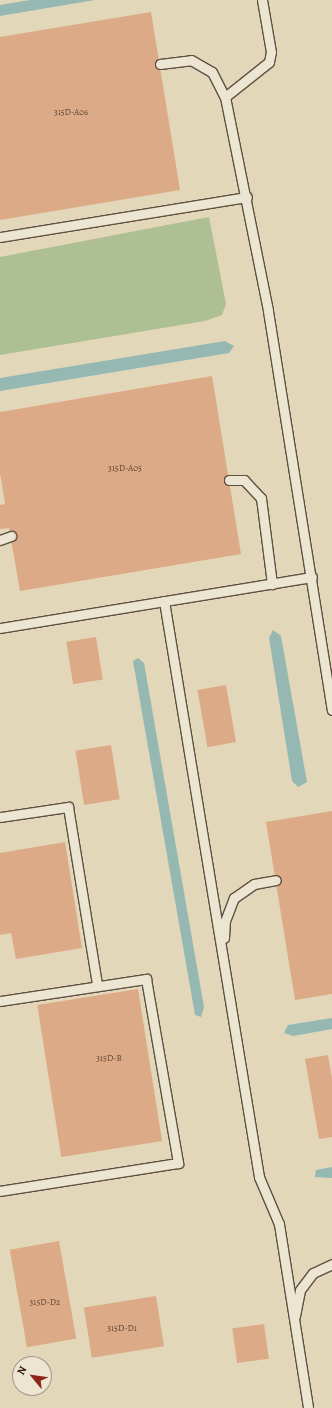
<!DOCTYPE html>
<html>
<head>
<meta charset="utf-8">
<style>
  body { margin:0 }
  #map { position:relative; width:332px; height:1408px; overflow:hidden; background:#e2d7b9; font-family:Alegreya,serif }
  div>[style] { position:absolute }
  .green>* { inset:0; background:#aebf93 }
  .water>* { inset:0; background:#95b9b2 }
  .building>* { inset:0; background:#dcaa86; transform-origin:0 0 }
  .roads { filter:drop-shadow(1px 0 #5f4f42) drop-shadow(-1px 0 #5f4f42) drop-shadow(0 1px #5f4f42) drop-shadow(0 -1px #5f4f42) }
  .service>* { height:9px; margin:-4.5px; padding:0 4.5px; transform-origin:4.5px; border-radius:4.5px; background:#ece5d2 }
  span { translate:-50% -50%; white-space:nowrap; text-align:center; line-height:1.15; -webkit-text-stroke:3px #ece5d2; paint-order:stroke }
  .number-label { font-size:9px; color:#5d4435 }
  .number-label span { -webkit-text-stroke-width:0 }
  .north { position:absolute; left:12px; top:1356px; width:40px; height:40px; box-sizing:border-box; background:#ece5d2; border:1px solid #a29788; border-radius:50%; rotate:299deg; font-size:11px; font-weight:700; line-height:16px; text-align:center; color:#33221a }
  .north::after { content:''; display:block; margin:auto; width:14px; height:18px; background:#8f2418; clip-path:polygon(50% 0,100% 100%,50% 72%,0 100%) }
</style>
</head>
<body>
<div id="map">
  <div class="green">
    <div style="clip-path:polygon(209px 217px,226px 304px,222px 315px,205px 321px,0 355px,0 257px)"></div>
  </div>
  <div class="water">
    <div style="clip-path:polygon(30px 0,95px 0,0 16px,0 5px)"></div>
    <div style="clip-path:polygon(225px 341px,234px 346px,229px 353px,0 391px,0 378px)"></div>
    <div style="clip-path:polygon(273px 630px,281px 636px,307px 782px,298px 787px,292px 781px,269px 638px)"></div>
    <div style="clip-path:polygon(138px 658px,144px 663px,204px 1007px,201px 1017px,195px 1015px,133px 661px)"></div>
    <div style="clip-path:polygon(332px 1018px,332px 1029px,293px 1036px,284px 1033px,288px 1025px)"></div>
    <div style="clip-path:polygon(332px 1167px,332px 1178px,315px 1177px,316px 1170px)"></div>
  </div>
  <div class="building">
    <div style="clip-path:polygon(151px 12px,180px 190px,0 220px,0 37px)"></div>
    <div style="clip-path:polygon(212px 376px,241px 554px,20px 591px,9px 528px,0 529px,0 505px,5px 504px,0 473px,0 412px)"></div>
    <div style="left:96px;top:637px;width:43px;height:30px;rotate:81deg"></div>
    <div style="left:226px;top:685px;width:58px;height:29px;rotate:80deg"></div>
    <div style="left:111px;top:745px;width:55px;height:36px;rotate:81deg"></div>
    <div style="clip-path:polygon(332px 811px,332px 994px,295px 1000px,266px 822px)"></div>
    <div style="clip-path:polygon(65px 842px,82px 948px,16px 959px,11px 933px,0 935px,0 853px)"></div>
    <div style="left:138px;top:989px;width:154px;height:102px;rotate:81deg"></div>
    <div style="clip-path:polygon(328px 1055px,332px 1078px,332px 1137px,319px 1139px,305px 1059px)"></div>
    <div style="left:59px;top:1241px;width:99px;height:50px;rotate:80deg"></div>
    <div style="left:156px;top:1296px;width:51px;height:73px;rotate:81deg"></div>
    <div style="left:264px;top:1324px;width:35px;height:32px;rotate:82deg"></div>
  </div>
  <div class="roads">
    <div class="service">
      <div style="left:160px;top:64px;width:31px;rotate:-7deg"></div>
      <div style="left:191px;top:60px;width:24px;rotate:30deg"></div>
      <div style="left:212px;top:72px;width:28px;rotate:63deg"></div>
      <div style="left:225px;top:97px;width:218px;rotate:78.6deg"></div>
      <div style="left:268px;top:311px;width:404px;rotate:80.9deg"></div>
      <div style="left:225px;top:97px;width:56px;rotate:-38.5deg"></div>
      <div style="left:269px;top:62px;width:10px;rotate:-79deg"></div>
      <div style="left:271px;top:52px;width:53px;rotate:-99.8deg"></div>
      <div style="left:0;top:237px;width:250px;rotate:-9.2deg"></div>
      <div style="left:229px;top:480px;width:15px"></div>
      <div style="left:244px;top:480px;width:25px;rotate:47deg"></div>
      <div style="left:261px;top:498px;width:87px;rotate:82.7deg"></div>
      <div style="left:0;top:540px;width:12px;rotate:-20deg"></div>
      <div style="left:164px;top:601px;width:584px;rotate:80.63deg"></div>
      <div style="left:259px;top:1177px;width:51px;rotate:66.9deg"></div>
      <div style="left:279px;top:1224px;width:186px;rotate:81deg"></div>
      <div style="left:0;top:628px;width:316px;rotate:-9.3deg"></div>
      <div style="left:0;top:817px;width:69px;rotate:-8.4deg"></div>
      <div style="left:68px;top:807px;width:179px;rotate:80.7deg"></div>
      <div style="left:224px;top:938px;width:17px;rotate:-87deg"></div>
      <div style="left:225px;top:921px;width:25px;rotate:-69deg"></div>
      <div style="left:234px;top:898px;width:24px;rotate:-35deg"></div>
      <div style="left:254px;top:884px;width:22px;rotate:-10deg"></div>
      <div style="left:0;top:1001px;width:148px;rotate:-8.6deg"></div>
      <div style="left:146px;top:979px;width:187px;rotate:80.1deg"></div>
      <div style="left:178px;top:1163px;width:180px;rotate:171.1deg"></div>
      <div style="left:295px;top:1316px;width:26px;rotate:-79deg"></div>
      <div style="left:300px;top:1290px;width:21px;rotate:-53deg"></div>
      <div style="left:313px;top:1273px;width:21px;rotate:-25deg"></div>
    </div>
  </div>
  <div class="number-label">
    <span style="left:71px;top:112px">315D-A06</span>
    <span style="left:125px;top:468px">315D-A05</span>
    <span style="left:109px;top:1058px">315D-B</span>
    <span style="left:45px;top:1302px">315D-D2</span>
    <span style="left:122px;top:1328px">315D-D1</span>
  </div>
  <div class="north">N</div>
</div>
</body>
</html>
